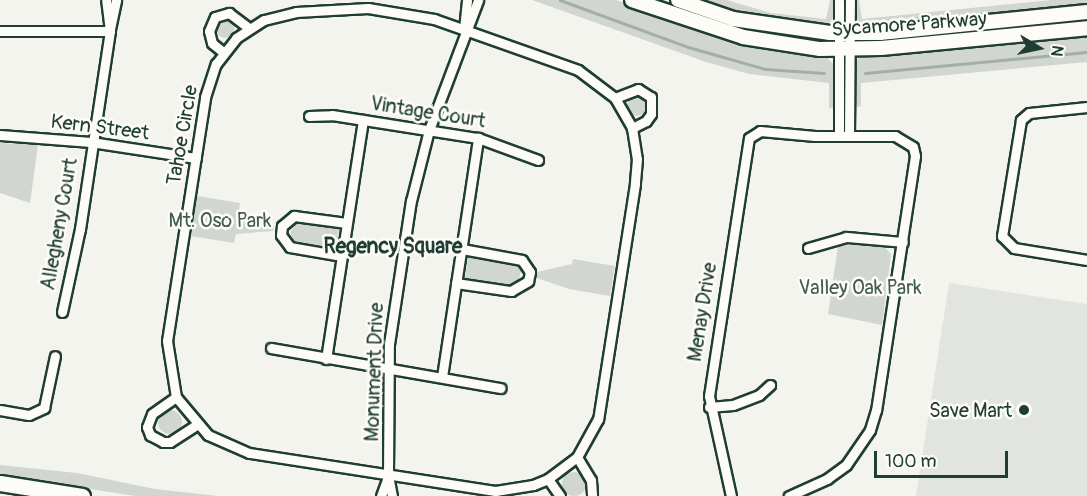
<!DOCTYPE html>
<html>
<head>
<meta charset="utf-8">
<style>
  body { margin:0 }
  #map { position:relative; width:1087px; height:496px; overflow:hidden; background:#f4f4ef; font-family:Pangolin,sans-serif }
  div>[style] { position:absolute }
  .built>* { inset:0; background:#e2e5df }
  .green>* { inset:0; background:#d1d6d1 }
  .round { border-radius:50% }
  .stream>* { height:3px; margin:-1.5px; padding:0 1.5px; transform-origin:1.5px; border-radius:1.5px; background:#a3aea7 }
  .roads { filter:drop-shadow(2px 0 #1f3d34) drop-shadow(-2px 0 #1f3d34) drop-shadow(0 2px #1f3d34) drop-shadow(0 -2px #1f3d34) }
  .street>* { height:9px; margin:-4.5px; padding:0 4.5px; transform-origin:4.5px; border-radius:4.5px; background:#fdfcf7 }
  .secondary>* { height:14px; margin:-7px; padding:0 7px; transform-origin:7px; border-radius:7px; background:#fdfcf7 }
  .primary>* { height:15px; margin:-7.5px; padding:0 7.5px; transform-origin:7.5px; border-radius:7.5px; background:#fdfcf7 }
  .dots>* { width:16px; height:16px; translate:-50% -50%; box-sizing:border-box; border:3px solid #fdfcf7; border-radius:50% }
  span { translate:-50% -50%; white-space:nowrap; text-align:center; line-height:1.15; -webkit-text-stroke:5px #fdfcf7; paint-order:stroke }
  .street-label { font-size:20px; color:#1f3d34 }
  .park-label { font-size:20px; color:#435c53 }
  .poi-label { font-size:20px; color:#1f3d34 }
  .right { translate:-100% -50%; text-align:right }
  .neighbourhood-label { font-size:21px; color:#1f3d34; font-weight:700 }
  .north { position:absolute; left:1009px; top:18px; width:60px; height:60px; -webkit-text-stroke:4px #fdfcf7; paint-order:stroke; rotate:99deg; font-size:16px; font-weight:700; line-height:24px; text-align:center; color:#1f3d34 }
  .north::after { content:''; display:block; margin:auto; width:21px; height:27px; background:#1f3d34; clip-path:polygon(50% 0,100% 100%,50% 72%,0 100%) }
  .scale { position:absolute; left:874px; top:451px; width:134px; height:27px; box-sizing:border-box; border:3px solid #1f3d34; border-top:0; padding-left:8px; font-size:18px; line-height:21px; white-space:nowrap; color:#1f3d34; -webkit-text-stroke:4px #fdfcf7; paint-order:stroke }
</style>
</head>
<body>
<div id="map">
  <div class="built">
    <div style="clip-path:polygon(949px 283px,1087px 304px,1087px 496px,916px 496px)"></div>
  </div>
  <div class="green">
    <div style="clip-path:polygon(532px 0,616px 0,736px 41px,825px 55px,834px 65px,834px 108px,829px 108px,829px 83px,749px 74px,706px 62px)"></div>
    <div style="clip-path:polygon(694px 0,727px 0,771px 13px,826px 19px,830px 0,835px 0,835px 16px,826px 27px,752px 18px)"></div>
    <div style="clip-path:polygon(854px 0,859px 0,862px 19px,1051px 0,1087px 0,1087px 7px,866px 28px,855px 19px)"></div>
    <div class="round" style="left:216px;top:20px;width:18px;height:18px"></div>
    <div style="clip-path:polygon(1087px 33px,1087px 62px,861px 83px,861px 106px,854px 108px,854px 64px,861px 56px)"></div>
    <div class="round" style="left:627px;top:96px;width:20px;height:20px"></div>
    <div style="clip-path:polygon(0 143px,38px 145px,30px 203px,0 193px)"></div>
    <div style="clip-path:polygon(197px 196px,240px 203px,239px 211px,274px 226px,273px 231px,236px 234px,234px 243px,191px 236px)"></div>
    <div style="clip-path:polygon(299px 221px,339px 229px,336px 248px,296px 244px,290px 232px)"></div>
    <div style="clip-path:polygon(864px 244px,884px 247px,891px 254px,882px 325px,828px 314px,838px 246px)"></div>
    <div style="clip-path:polygon(473px 256px,515px 263px,521px 271px,519px 279px,507px 286px,465px 278px,468px 257px)"></div>
    <div style="clip-path:polygon(573px 259px,615px 266px,610px 296px,569px 289px,537px 278px,537px 272px,572px 264px)"></div>
    <div class="round" style="left:158px;top:410px;width:24px;height:24px"></div>
    <div style="clip-path:polygon(0 465px,77px 473px,155px 489px,218px 496px,135px 496px,0 475px)"></div>
    <div class="round" style="left:562px;top:472px;width:24px;height:24px"></div>
  </div>
  <div class="stream">
    <div style="left:560px;top:0;width:136px;rotate:20.2deg"></div>
    <div style="left:688px;top:47px;width:80px;rotate:15.9deg"></div>
    <div style="left:765px;top:69px;width:59px;rotate:3.9deg"></div>
    <div style="left:865px;top:73px;width:223px;rotate:-5.4deg"></div>
  </div>
  <div class="roads">
    <div class="street">
      <div style="left:368px;top:8px;width:67px;rotate:9.5deg"></div>
      <div style="left:434px;top:19px;width:153px;rotate:19.5deg"></div>
      <div style="left:578px;top:70px;width:46px;rotate:37.1deg"></div>
      <div style="left:615px;top:98px;width:34px;rotate:60deg"></div>
      <div style="left:632px;top:128px;width:31px;rotate:81deg"></div>
      <div style="left:637px;top:159px;width:25px;rotate:95deg"></div>
      <div style="left:635px;top:184px;width:238px;rotate:98.9deg"></div>
      <div style="left:598px;top:419px;width:43px;rotate:118.9deg"></div>
      <div style="left:577px;top:457px;width:36px;rotate:143deg"></div>
      <div style="left:548px;top:479px;width:16px;rotate:158deg"></div>
      <div style="left:533px;top:485px;width:38px;rotate:171deg"></div>
      <div style="left:495px;top:491px;width:249px;rotate:-171.2deg"></div>
      <div style="left:249px;top:453px;width:45px;rotate:-156.3deg"></div>
      <div style="left:208px;top:435px;width:50px;rotate:-130.1deg"></div>
      <div style="left:176px;top:397px;width:57px;rotate:-99.1deg"></div>
      <div style="left:167px;top:341px;width:247px;rotate:-81.1deg"></div>
      <div style="left:205px;top:97px;width:35px;rotate:-72deg"></div>
      <div style="left:216px;top:64px;width:33px;rotate:-52deg"></div>
      <div style="left:236px;top:38px;width:33px;rotate:-33deg"></div>
      <div style="left:264px;top:20px;width:33px;rotate:-14deg"></div>
      <div style="left:296px;top:12px;width:72px;rotate:-3.2deg"></div>
      <div style="left:110px;top:29px;width:30px;rotate:-78deg"></div>
      <div style="left:464px;top:29px;width:29px;rotate:-84deg"></div>
      <div style="left:0;top:31px;width:110px"></div>
      <div style="left:223px;top:52px;width:14px;rotate:-141deg"></div>
      <div style="left:212px;top:43px;width:12px;rotate:-104deg"></div>
      <div style="left:209px;top:31px;width:15px;rotate:-67deg"></div>
      <div style="left:215px;top:17px;width:15px;rotate:-16deg"></div>
      <div style="left:229px;top:13px;width:25px;rotate:37deg"></div>
      <div style="left:615px;top:98px;width:25px;rotate:-21deg"></div>
      <div style="left:638px;top:89px;width:15px;rotate:32deg"></div>
      <div style="left:651px;top:97px;width:17px;rotate:90deg"></div>
      <div style="left:651px;top:114px;width:9px;rotate:126deg"></div>
      <div style="left:646px;top:121px;width:16px;rotate:153deg"></div>
      <div style="left:1087px;top:107px;width:58px;rotate:174.1deg"></div>
      <div style="left:1029px;top:113px;width:11px;rotate:139deg"></div>
      <div style="left:1021px;top:120px;width:118px;rotate:99.3deg"></div>
      <div style="left:1002px;top:236px;width:17px;rotate:45deg"></div>
      <div style="left:1014px;top:248px;width:74px;rotate:9.3deg"></div>
      <div style="left:309px;top:116px;width:23px;rotate:-2deg"></div>
      <div style="left:332px;top:115px;width:148px;rotate:9deg"></div>
      <div style="left:478px;top:138px;width:64px;rotate:20.1deg"></div>
      <div style="left:0;top:135px;width:91px;rotate:4.4deg"></div>
      <div style="left:91px;top:142px;width:106px;rotate:8.7deg"></div>
      <div style="left:839px;top:136px;width:136px;rotate:-90deg"></div>
      <div style="left:849px;top:136px;width:136px;rotate:-89.6deg"></div>
      <div style="left:808px;top:248px;width:40px;rotate:-16deg"></div>
      <div style="left:846px;top:237px;width:57px;rotate:5deg"></div>
      <div style="left:342px;top:256px;width:53px;rotate:-170.2deg"></div>
      <div style="left:290px;top:247px;width:15px;rotate:-127deg"></div>
      <div style="left:281px;top:235px;width:9px;rotate:-84deg"></div>
      <div style="left:282px;top:226px;width:16px;rotate:-40deg"></div>
      <div style="left:294px;top:216px;width:53px;rotate:7.5deg"></div>
      <div style="left:456px;top:283px;width:56px;rotate:8.3deg"></div>
      <div style="left:511px;top:291px;width:20px;rotate:-30deg"></div>
      <div style="left:528px;top:281px;width:9px;rotate:-77deg"></div>
      <div style="left:530px;top:272px;width:14px;rotate:-124deg"></div>
      <div style="left:522px;top:260px;width:61px;rotate:-169.6deg"></div>
      <div style="left:62px;top:312px;width:85px;rotate:-77.8deg"></div>
      <div style="left:80px;top:229px;width:200px;rotate:-81.4deg"></div>
      <div style="left:110px;top:31px;width:31px;rotate:-97deg"></div>
      <div style="left:271px;top:348px;width:233px;rotate:9.9deg"></div>
      <div style="left:326px;top:359px;width:242px;rotate:-81.2deg"></div>
      <div style="left:442px;top:377px;width:242px;rotate:-81.4deg"></div>
      <div style="left:176px;top:397px;width:29px;rotate:145deg"></div>
      <div style="left:152px;top:414px;width:14px;rotate:111deg"></div>
      <div style="left:147px;top:427px;width:9px;rotate:69deg"></div>
      <div style="left:150px;top:435px;width:15px;rotate:28deg"></div>
      <div style="left:163px;top:442px;width:7px"></div>
      <div style="left:170px;top:442px;width:31px;rotate:-33deg"></div>
      <div style="left:709px;top:407px;width:24px;rotate:-5deg"></div>
      <div style="left:733px;top:405px;width:28px;rotate:-21deg"></div>
      <div style="left:759px;top:395px;width:15px;rotate:-42deg"></div>
      <div style="left:0;top:410px;width:29px;rotate:10deg"></div>
      <div style="left:29px;top:415px;width:17px;rotate:-25deg"></div>
      <div style="left:44px;top:408px;width:53px;rotate:-78.1deg"></div>
      <div style="left:577px;top:457px;width:27px;rotate:59deg"></div>
      <div style="left:591px;top:480px;width:16px;rotate:86deg"></div>
      <div style="left:548px;top:479px;width:21px;rotate:55deg"></div>
      <div style="left:381px;top:496px;width:20px;rotate:-70deg"></div>
      <div style="left:392px;top:496px;width:21px;rotate:-101deg"></div>
      <div style="left:388px;top:475px;width:131px;rotate:-89.6deg"></div>
      <div style="left:389px;top:344px;width:145px;rotate:-81.3deg"></div>
      <div style="left:411px;top:201px;width:73px;rotate:-75.8deg"></div>
      <div style="left:429px;top:130px;width:139px;rotate:-69.3deg"></div>
      <div style="left:731px;top:496px;width:102px;rotate:-102.4deg"></div>
      <div style="left:709px;top:396px;width:261px;rotate:-81.2deg"></div>
      <div style="left:749px;top:138px;width:13px;rotate:-32deg"></div>
      <div style="left:760px;top:131px;width:55px;rotate:5.2deg"></div>
      <div style="left:815px;top:136px;width:80px"></div>
      <div style="left:895px;top:136px;width:21px;rotate:31deg"></div>
      <div style="left:913px;top:147px;width:9px;rotate:77deg"></div>
      <div style="left:915px;top:156px;width:257px;rotate:98.7deg"></div>
      <div style="left:876px;top:410px;width:21px;rotate:107deg"></div>
      <div style="left:870px;top:430px;width:42px;rotate:124.4deg"></div>
      <div style="left:846px;top:465px;width:24px;rotate:144deg"></div>
      <div style="left:827px;top:479px;width:42px;rotate:155.9deg"></div>
    </div>
    <div class="secondary">
      <div style="left:632px;top:0;width:117px;rotate:18.4deg"></div>
      <div style="left:743px;top:37px;width:78px;rotate:8.9deg"></div>
      <div style="left:820px;top:49px;width:61px;rotate:-0.9deg"></div>
      <div style="left:881px;top:48px;width:207px;rotate:-5.5deg"></div>
      <div style="left:678px;top:0;width:58px;rotate:19.1deg"></div>
      <div style="left:733px;top:19px;width:98px;rotate:8.2deg"></div>
      <div style="left:830px;top:33px;width:50px"></div>
      <div style="left:880px;top:33px;width:208px;rotate:-5.8deg"></div>
    </div>
    <div class="primary">
      <div style="left:0;top:483px;width:83px;rotate:9deg"></div>
    </div>
  </div>
  <div class="dots">
    <div style="left:1024px;top:410px;background:#1f3d34"></div>
  </div>
  <div class="street-label">
    <span style="left:909px;top:24px;rotate:-4deg">Sycamore Parkway</span>
    <span style="left:428px;top:112px;rotate:9deg">Vintage Court</span>
    <span style="left:100px;top:127px;rotate:7deg">Kern Street</span>
    <span style="left:182px;top:135px;rotate:-80deg">Tahoe Circle</span>
    <span style="left:59px;top:224px;rotate:-80deg">Allegheny Court</span>
    <span style="left:702px;top:312px;rotate:-81deg">Menay Drive</span>
    <span style="left:374px;top:372px;rotate:-88deg">Monument Drive</span>
  </div>
  <div class="park-label">
    <span style="left:220px;top:220px">Mt. Oso Park</span>
    <span style="left:860px;top:287px">Valley Oak Park</span>
  </div>
  <div class="poi-label">
    <span class="right" style="left:1012px;top:410px">Save Mart</span>
  </div>
  <div class="neighbourhood-label">
    <span style="left:393px;top:247px">Regency Square</span>
  </div>
  <div class="north">N</div>
  <div class="scale">100 m</div>
</div>
</body>
</html>
